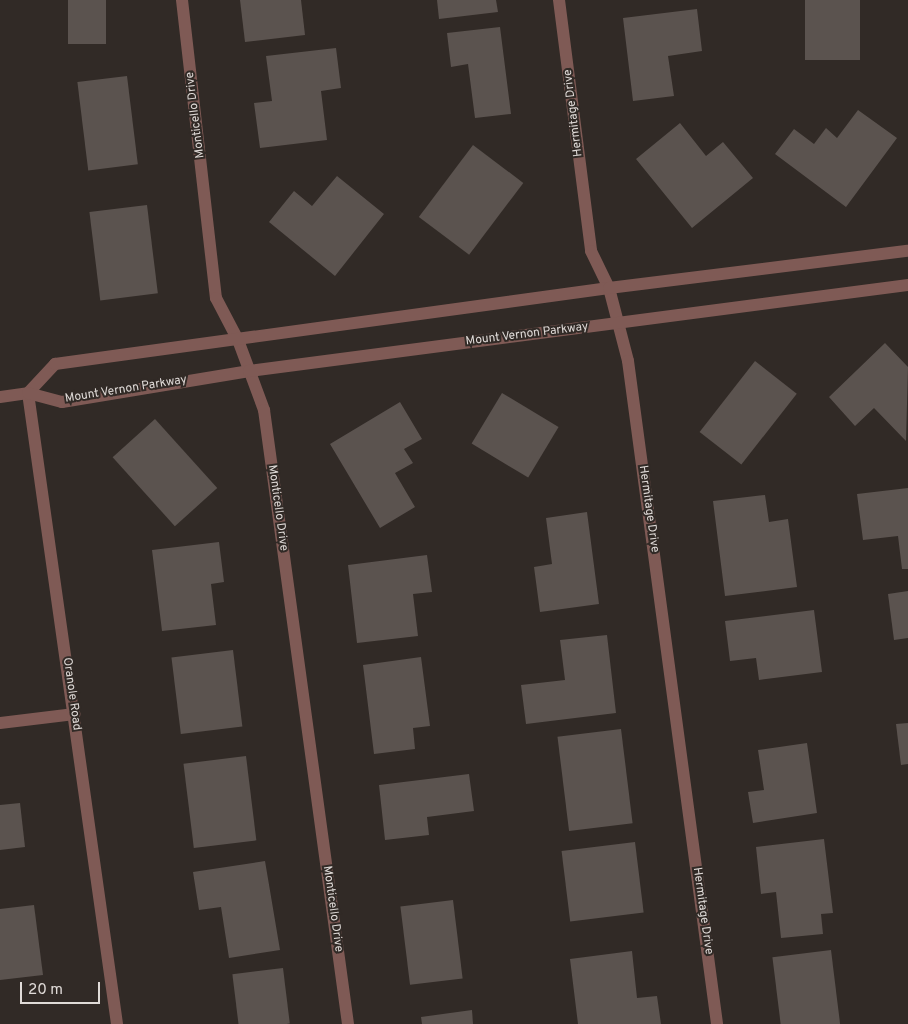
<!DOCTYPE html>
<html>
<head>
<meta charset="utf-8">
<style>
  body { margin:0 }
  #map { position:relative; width:908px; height:1024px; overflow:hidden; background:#312a26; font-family:Overpass,sans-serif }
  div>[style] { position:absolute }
  .building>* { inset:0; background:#5b534f; transform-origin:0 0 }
  .minor>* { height:12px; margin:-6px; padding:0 6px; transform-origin:6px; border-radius:6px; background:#7f5a55 }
  .tertiary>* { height:12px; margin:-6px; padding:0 6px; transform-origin:6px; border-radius:6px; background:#7f5a55 }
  span { translate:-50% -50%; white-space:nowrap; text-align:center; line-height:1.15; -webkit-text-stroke:4px #312a26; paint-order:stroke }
  .street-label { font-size:12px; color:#e0dbd8 }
  .scale { position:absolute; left:20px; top:982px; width:80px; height:22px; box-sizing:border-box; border:2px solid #e0dbd8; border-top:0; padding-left:6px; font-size:15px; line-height:18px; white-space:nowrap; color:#e0dbd8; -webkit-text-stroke:4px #312a26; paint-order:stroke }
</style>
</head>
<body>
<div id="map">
  <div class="building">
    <div style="left:68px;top:0;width:38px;height:44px"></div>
    <div style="clip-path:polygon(240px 0,301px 0,305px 35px,245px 42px)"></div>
    <div style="clip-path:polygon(437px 0,496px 0,498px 12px,439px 19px)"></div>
    <div style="left:805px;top:0;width:55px;height:60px"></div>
    <div style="clip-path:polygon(697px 9px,702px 51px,668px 56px,674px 96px,633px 101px,623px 18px)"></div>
    <div style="clip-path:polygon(500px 27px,511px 114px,475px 118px,468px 64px,451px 67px,447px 33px)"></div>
    <div style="clip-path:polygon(336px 48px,341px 88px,321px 91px,327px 140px,260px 148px,254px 103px,272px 101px,266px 56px)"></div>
    <div style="left:127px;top:76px;width:89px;height:50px;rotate:83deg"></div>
    <div style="clip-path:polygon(858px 110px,897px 138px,846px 207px,775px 154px,794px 129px,814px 144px,826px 128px,837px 138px)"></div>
    <div style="clip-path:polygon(680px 123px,706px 156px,723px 142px,753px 178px,692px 228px,636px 159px)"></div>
    <div style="left:473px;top:145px;width:63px;height:90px;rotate:37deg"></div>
    <div style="clip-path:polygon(337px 176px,384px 214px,335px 276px,269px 222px,294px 191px,312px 206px)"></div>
    <div style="left:147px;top:205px;width:89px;height:58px;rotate:83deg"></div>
    <div style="clip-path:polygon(885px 343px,908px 367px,906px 441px,874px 408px,855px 426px,829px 397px)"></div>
    <div style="left:755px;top:361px;width:53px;height:90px;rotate:38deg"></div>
    <div style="left:502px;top:393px;width:66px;height:59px;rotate:31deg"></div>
    <div style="clip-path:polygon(400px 402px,422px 439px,404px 449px,413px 463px,395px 473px,415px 507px,380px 528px,330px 444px)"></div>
    <div style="left:155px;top:419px;width:93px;height:57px;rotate:48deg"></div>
    <div style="clip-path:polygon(908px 488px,908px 569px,902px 569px,898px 536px,863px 540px,857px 494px)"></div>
    <div style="clip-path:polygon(765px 495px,769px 522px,788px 519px,797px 587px,725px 596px,713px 501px)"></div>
    <div style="clip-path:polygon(587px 512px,599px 604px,540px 612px,534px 567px,552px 564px,546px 518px)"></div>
    <div style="clip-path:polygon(219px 542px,224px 582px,211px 584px,216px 625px,162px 631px,152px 550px)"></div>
    <div style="clip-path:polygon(427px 555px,432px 592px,413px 594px,418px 636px,357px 643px,348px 565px)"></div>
    <div style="clip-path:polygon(908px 591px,908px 638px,894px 640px,888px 594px)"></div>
    <div style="clip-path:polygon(814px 610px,822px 672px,759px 680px,756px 658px,730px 661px,725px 621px)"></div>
    <div style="clip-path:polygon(607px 635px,616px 713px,526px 724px,521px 685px,565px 680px,560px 640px)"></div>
    <div style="left:233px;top:650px;width:77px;height:62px;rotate:83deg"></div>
    <div style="clip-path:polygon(421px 657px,430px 726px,413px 728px,415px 749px,374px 754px,363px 665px)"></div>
    <div style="clip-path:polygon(908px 723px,908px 764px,901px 765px,896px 724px)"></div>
    <div style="left:621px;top:729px;width:95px;height:64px;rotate:83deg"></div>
    <div style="clip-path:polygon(807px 743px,817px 813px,753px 823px,748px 792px,764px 790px,758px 750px)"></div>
    <div style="left:246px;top:756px;width:85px;height:63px;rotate:83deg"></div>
    <div style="clip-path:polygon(469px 774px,474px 811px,427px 817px,429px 835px,385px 840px,379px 785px)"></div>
    <div style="clip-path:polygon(20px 803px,25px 847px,0 850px,0 805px)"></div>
    <div style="clip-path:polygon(824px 839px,833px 913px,821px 914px,823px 934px,781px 938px,776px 892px,761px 894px,756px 847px)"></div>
    <div style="left:635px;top:842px;width:71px;height:74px;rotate:83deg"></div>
    <div style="clip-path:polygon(265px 861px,280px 950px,229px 958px,221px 907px,199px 910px,193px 872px)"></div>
    <div style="left:453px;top:900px;width:79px;height:53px;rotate:83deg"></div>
    <div style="clip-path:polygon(34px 905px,43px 975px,0 980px,0 909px)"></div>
    <div style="left:831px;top:950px;width:75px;height:59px;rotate:83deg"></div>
    <div style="clip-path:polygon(632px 951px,637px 998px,657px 996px,661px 1024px,578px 1024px,570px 959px)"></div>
    <div style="left:283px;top:968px;width:56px;height:51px;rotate:83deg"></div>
    <div style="clip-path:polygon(472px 1010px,473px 1024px,422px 1024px,421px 1017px)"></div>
  </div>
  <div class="minor">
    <div style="left:182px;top:0;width:300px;rotate:83.5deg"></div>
    <div style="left:216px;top:298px;width:47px;rotate:62.4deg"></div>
    <div style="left:238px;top:340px;width:75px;rotate:69.6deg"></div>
    <div style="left:264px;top:410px;width:620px;rotate:82.21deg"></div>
    <div style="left:559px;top:0;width:253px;rotate:82.7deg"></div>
    <div style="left:591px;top:251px;width:41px;rotate:64.1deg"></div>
    <div style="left:609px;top:288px;width:75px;rotate:75.4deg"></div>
    <div style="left:628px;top:361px;width:669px;rotate:82.35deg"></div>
    <div style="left:0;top:723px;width:75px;rotate:-6.9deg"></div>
  </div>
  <div class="tertiary">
    <div style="left:28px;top:393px;width:40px;rotate:-47deg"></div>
    <div style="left:55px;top:364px;width:559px;rotate:-7.81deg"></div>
    <div style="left:609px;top:288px;width:301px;rotate:-7.1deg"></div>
    <div style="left:28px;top:393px;width:637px;rotate:81.97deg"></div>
    <div style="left:0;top:397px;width:28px;rotate:-8deg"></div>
    <div style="left:28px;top:393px;width:35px;rotate:15deg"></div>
    <div style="left:62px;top:402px;width:190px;rotate:-9.4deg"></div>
    <div style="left:249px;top:371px;width:665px;rotate:-7.44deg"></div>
  </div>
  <div class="street-label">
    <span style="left:574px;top:113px;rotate:-97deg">Hermitage Drive</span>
    <span style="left:196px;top:115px;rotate:-97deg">Monticello Drive</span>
    <span style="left:527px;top:335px;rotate:-7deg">Mount Vernon Parkway</span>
    <span style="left:126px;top:390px;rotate:-9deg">Mount Vernon Parkway</span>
    <span style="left:277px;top:508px;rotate:82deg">Monticello Drive</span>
    <span style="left:648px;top:509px;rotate:82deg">Hermitage Drive</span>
    <span style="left:71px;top:694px;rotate:82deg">Oranole Road</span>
    <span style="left:332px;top:909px;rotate:82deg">Monticello Drive</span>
    <span style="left:702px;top:911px;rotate:82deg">Hermitage Drive</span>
  </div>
  <div class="scale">20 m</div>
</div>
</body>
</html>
